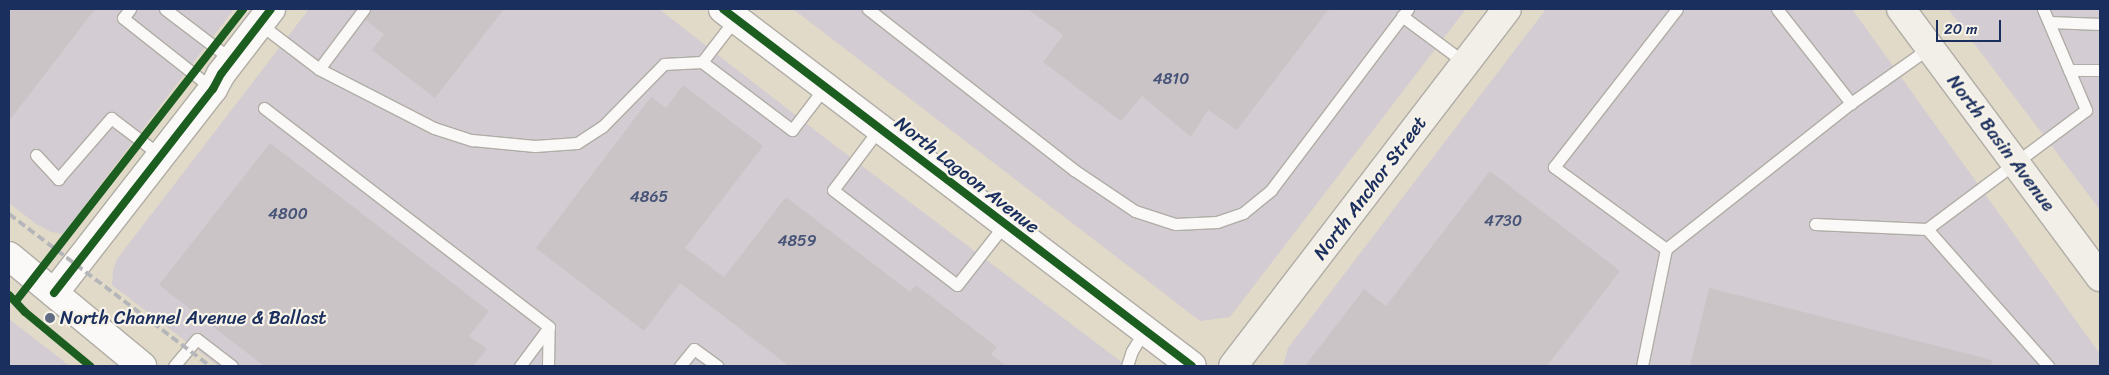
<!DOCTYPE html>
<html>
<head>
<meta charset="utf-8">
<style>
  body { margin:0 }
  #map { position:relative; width:2109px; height:375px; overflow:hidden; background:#e2dac8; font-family:Sriracha,sans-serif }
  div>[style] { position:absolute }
  .industrial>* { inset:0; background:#d3ccd2 }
  .building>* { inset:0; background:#cac4c6 }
  .roads { filter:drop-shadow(1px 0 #b0ada6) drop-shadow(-1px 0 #b0ada6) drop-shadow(0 1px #b0ada6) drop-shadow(0 -1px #b0ada6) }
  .service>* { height:11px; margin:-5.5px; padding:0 5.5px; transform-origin:5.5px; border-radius:5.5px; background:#fbf9f7 }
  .tertiary>* { height:28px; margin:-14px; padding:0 14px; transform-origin:14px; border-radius:14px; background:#fbf9f7 }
  .secondary>* { height:28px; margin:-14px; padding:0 14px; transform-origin:14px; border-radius:14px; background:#f2efe8 }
  .rail>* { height:4px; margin-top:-2px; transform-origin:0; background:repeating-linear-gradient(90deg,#b5b6b9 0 8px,transparent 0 12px) }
  .cycleway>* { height:8px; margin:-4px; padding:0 4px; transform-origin:4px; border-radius:4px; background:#1b5e20 }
  .dots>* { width:14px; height:14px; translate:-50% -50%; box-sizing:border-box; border:2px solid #f7f3e8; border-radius:50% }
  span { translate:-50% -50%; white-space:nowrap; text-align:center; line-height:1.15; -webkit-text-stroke:4.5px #f7f3e8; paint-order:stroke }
  .number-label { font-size:16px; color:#475478 }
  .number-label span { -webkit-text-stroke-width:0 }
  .street-label { font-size:19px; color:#1b2f5e }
  .poi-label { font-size:19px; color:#1b2f5e }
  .left { translate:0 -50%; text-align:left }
  .frame { position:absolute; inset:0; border:10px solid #1b2f5e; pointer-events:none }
  .scale { position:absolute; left:1936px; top:20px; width:65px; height:22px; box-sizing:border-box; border:2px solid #1b2f5e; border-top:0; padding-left:6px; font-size:15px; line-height:18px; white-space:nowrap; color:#1b2f5e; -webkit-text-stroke:4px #f7f3e8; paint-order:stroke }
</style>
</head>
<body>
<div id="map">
  <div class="industrial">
    <div style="clip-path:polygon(9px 9px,234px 9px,63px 234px,51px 232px,36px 224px,9px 203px)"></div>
    <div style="clip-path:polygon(309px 9px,659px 9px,821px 135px,1127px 366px,218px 366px,112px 285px,113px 270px,117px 259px)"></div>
    <div style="clip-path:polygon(793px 9px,1466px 9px,1230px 317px,1200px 321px)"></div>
    <div style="clip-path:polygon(1546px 9px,1852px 9px,2100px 354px,2100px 366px,1283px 366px,1288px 348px)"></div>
    <div style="clip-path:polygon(1948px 9px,2100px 9px,2100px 210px)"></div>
    <div style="clip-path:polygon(9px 319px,70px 366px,9px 366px)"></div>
  </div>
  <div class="building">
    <div style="clip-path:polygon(9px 9px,95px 9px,9px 121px)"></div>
    <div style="clip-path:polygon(372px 9px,504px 9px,435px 98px,372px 50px,384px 34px,365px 20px)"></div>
    <div style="clip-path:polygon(1028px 9px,1329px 9px,1237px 130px,1208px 110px,1191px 137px,1142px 96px,1121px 121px,1043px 62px,1063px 35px)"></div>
    <div style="clip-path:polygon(683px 85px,763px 146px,685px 248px,724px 277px,786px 197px,910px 292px,916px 285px,997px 347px,991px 354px,1006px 366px,789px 366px,680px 283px,644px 331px,536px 248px,651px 97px,666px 108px)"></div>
    <div style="clip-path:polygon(270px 143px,489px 311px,469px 336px,487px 349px,473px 366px,264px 366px,159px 285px)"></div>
    <div style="clip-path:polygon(1490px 171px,1620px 271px,1547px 366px,1305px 366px,1364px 289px,1386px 306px)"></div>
    <div style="clip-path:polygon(1709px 288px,1992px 360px,1991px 366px,1690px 366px)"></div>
  </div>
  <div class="roads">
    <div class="service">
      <div style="left:130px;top:9px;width:11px;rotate:128deg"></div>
      <div style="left:123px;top:18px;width:115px;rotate:38.3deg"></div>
      <div style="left:165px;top:9px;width:84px;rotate:37.3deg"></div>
      <div style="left:868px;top:9px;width:261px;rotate:38deg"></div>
      <div style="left:1074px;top:170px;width:73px;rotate:33.9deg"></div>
      <div style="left:1135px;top:211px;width:42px;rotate:18deg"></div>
      <div style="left:1175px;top:224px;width:42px;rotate:-2.7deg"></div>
      <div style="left:1217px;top:222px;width:28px;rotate:-19deg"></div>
      <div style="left:1243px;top:213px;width:36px;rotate:-39deg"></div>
      <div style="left:1271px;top:190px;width:227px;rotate:-52.9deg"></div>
      <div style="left:1777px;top:9px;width:120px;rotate:51.8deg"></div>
      <div style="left:1851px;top:103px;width:95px;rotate:-35.2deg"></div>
      <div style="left:2043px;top:9px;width:110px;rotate:66.9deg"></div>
      <div style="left:2086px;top:110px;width:199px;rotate:143.2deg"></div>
      <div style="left:1927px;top:229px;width:183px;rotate:48.5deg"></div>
      <div style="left:1402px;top:16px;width:79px;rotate:36.7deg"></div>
      <div style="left:2049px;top:22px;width:51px;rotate:2.2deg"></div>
      <div style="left:260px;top:24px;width:74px;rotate:37.3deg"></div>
      <div style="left:319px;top:69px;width:75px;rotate:-53.1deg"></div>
      <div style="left:702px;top:62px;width:56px;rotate:-52.3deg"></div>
      <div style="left:319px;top:69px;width:129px;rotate:27.2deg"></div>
      <div style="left:434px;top:128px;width:40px;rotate:18deg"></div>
      <div style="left:472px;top:140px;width:63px;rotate:5.4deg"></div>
      <div style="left:535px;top:146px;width:42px;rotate:-4.1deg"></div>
      <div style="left:577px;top:143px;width:30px;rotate:-33deg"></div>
      <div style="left:602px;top:127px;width:88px;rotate:-45.5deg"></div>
      <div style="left:664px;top:64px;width:38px;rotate:-3deg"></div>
      <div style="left:702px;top:62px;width:113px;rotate:37.1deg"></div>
      <div style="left:792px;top:130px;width:54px;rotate:-52.5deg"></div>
      <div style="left:2069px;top:70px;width:31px"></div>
      <div style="left:264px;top:108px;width:359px;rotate:37.5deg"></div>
      <div style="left:549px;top:327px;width:49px;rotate:126.6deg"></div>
      <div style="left:879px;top:129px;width:76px;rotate:127deg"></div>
      <div style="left:833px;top:190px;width:156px;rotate:37.5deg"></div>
      <div style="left:957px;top:285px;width:78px;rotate:-51.8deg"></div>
      <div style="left:36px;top:155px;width:33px;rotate:47deg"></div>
      <div style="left:58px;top:179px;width:81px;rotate:-49deg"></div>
      <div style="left:111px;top:118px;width:61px;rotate:37.1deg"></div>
      <div style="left:1815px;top:224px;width:112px;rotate:2.6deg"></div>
      <div style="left:1666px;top:249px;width:236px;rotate:-38.3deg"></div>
      <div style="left:174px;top:366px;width:35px;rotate:-50deg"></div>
      <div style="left:197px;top:339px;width:44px;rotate:37.6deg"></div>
      <div style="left:548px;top:366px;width:39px;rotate:-89deg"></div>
      <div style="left:680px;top:366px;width:22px;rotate:-51deg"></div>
      <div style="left:694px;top:349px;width:29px;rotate:36deg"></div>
      <div style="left:1127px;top:366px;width:16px;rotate:-72deg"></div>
      <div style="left:1132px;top:351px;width:23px;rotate:-59deg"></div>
      <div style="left:1642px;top:366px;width:119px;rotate:-78.4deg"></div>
      <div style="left:1666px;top:249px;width:139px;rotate:-143.8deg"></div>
      <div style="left:1554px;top:167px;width:200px;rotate:-52.1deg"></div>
    </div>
    <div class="tertiary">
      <div style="left:723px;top:9px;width:589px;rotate:37.28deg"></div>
      <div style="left:9px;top:256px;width:173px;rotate:39.6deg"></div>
      <div style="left:54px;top:293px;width:259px;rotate:-52.1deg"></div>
      <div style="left:213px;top:89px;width:17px;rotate:-62deg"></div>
      <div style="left:221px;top:74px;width:82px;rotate:-52.4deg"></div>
    </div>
    <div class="secondary">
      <div style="left:1901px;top:9px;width:334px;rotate:53.4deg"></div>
      <div style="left:1233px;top:366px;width:450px;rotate:-52.5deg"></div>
    </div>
  </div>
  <div class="rail">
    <div style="left:9px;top:214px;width:252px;rotate:37.1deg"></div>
  </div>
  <div class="cycleway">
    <div style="left:723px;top:9px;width:589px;rotate:37.28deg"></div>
    <div style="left:54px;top:293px;width:259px;rotate:-52.1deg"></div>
    <div style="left:213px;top:89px;width:17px;rotate:-62deg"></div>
    <div style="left:221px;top:74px;width:82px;rotate:-52.4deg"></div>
    <div style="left:9px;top:295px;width:23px;rotate:47deg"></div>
    <div style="left:25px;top:312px;width:85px;rotate:39.7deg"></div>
    <div style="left:16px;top:301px;width:370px;rotate:-52.1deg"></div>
  </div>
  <div class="dots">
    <div style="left:50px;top:318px;background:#616b83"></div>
  </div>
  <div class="number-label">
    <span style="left:1171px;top:79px">4810</span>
    <span style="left:649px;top:197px">4865</span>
    <span style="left:288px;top:214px">4800</span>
    <span style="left:1503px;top:221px">4730</span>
    <span style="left:797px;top:241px">4859</span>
  </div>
  <div class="street-label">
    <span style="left:2001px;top:143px;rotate:53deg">North Basin Avenue</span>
    <span style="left:967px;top:175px;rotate:38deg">North Lagoon Avenue</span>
    <span style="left:1370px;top:188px;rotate:-53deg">North Anchor Street</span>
  </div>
  <div class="poi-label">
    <span class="left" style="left:60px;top:318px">North Channel Avenue &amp; Ballast</span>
  </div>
  <div class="frame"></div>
  <div class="scale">20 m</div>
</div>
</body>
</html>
